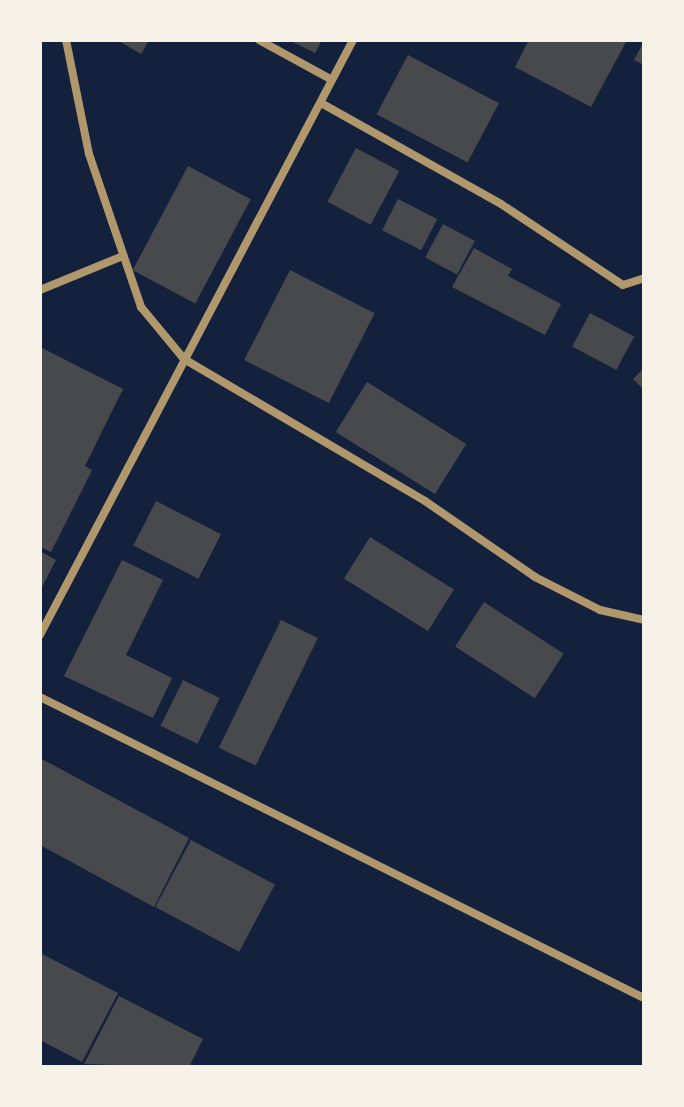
<!DOCTYPE html>
<html>
<head>
<meta charset="utf-8">
<style>
  body { margin:0 }
  #map { position:relative; width:684px; height:1107px; overflow:hidden; background:#14213d; font-family:"Roboto Condensed",sans-serif }
  div>[style] { position:absolute }
  .building>* { inset:0; background:#48494c; transform-origin:0 0 }
  .minor>* { height:8px; margin:-4px; padding:0 4px; transform-origin:4px; border-radius:4px; background:#b1986c }
  span { translate:-50% -50%; white-space:nowrap; text-align:center; line-height:1.15; -webkit-text-stroke:6px #f6f1e7; paint-order:stroke }
  .frame { position:absolute; inset:0; border:42px solid #f6f1e7; pointer-events:none }
</style>
</head>
<body>
<div id="map">
  <div class="building">
    <div style="clip-path:polygon(117px 40px,149px 40px,141px 54px)"></div>
    <div style="clip-path:polygon(289px 40px,322px 40px,315px 53px)"></div>
    <div style="clip-path:polygon(529px 40px,627px 40px,591px 107px,515px 67px)"></div>
    <div style="clip-path:polygon(644px 41px,644px 65px,634px 60px)"></div>
    <div style="left:408px;top:55px;width:103px;height:67px;rotate:28deg"></div>
    <div style="left:356px;top:148px;width:49px;height:61px;rotate:28deg"></div>
    <div style="left:188px;top:166px;width:71px;height:118px;rotate:28deg"></div>
    <div style="left:398px;top:199px;width:44px;height:35px;rotate:27deg"></div>
    <div style="left:443px;top:224px;width:36px;height:38px;rotate:28deg"></div>
    <div style="clip-path:polygon(474px 248px,512px 269px,508px 276px,561px 304px,545px 335px,452px 287px)"></div>
    <div style="left:290px;top:270px;width:95px;height:101px;rotate:27deg"></div>
    <div style="left:590px;top:313px;width:50px;height:38px;rotate:28deg"></div>
    <div style="clip-path:polygon(40px 347px,123px 389px,85px 466px,92px 470px,51px 552px,40px 547px)"></div>
    <div style="clip-path:polygon(644px 368px,644px 390px,633px 379px)"></div>
    <div style="left:367px;top:382px;width:117px;height:59px;rotate:32deg"></div>
    <div style="left:156px;top:501px;width:73px;height:50px;rotate:27deg"></div>
    <div style="left:370px;top:537px;width:99px;height:49px;rotate:32deg"></div>
    <div style="clip-path:polygon(40px 551px,56px 560px,40px 591px)"></div>
    <div style="clip-path:polygon(122px 560px,163px 580px,126px 655px,172px 678px,153px 718px,64px 676px)"></div>
    <div style="left:484px;top:602px;width:95px;height:53px;rotate:33deg"></div>
    <div style="left:281px;top:620px;width:41px;height:142px;rotate:26deg"></div>
    <div style="left:183px;top:680px;width:41px;height:51px;rotate:26deg"></div>
    <div style="clip-path:polygon(40px 758px,189px 838px,154px 907px,40px 845px)"></div>
    <div style="left:191px;top:840px;width:95px;height:76px;rotate:28deg"></div>
    <div style="clip-path:polygon(40px 953px,118px 993px,82px 1062px,40px 1040px)"></div>
    <div style="clip-path:polygon(119px 996px,203px 1039px,189px 1067px,84px 1064px)"></div>
  </div>
  <div class="minor">
    <div style="left:66px;top:40px;width:116px;rotate:78.6deg"></div>
    <div style="left:89px;top:154px;width:162px;rotate:71.2deg"></div>
    <div style="left:141px;top:307px;width:67px;rotate:50.4deg"></div>
    <div style="left:184px;top:359px;width:280px;rotate:30.5deg"></div>
    <div style="left:425px;top:501px;width:134px;rotate:34.6deg"></div>
    <div style="left:535px;top:577px;width:73px;rotate:26.9deg"></div>
    <div style="left:600px;top:610px;width:45px;rotate:12.8deg"></div>
    <div style="left:259px;top:40px;width:83px;rotate:28.7deg"></div>
    <div style="left:321px;top:103px;width:206px;rotate:29.3deg"></div>
    <div style="left:501px;top:204px;width:146px;rotate:33.6deg"></div>
    <div style="left:623px;top:285px;width:22px;rotate:-18deg"></div>
    <div style="left:40px;top:290px;width:90px;rotate:-22.3deg"></div>
    <div style="left:40px;top:635px;width:672px;rotate:-62.25deg"></div>
    <div style="left:40px;top:697px;width:675px;rotate:26.49deg"></div>
  </div>
  <div class="frame"></div>
</div>
</body>
</html>
